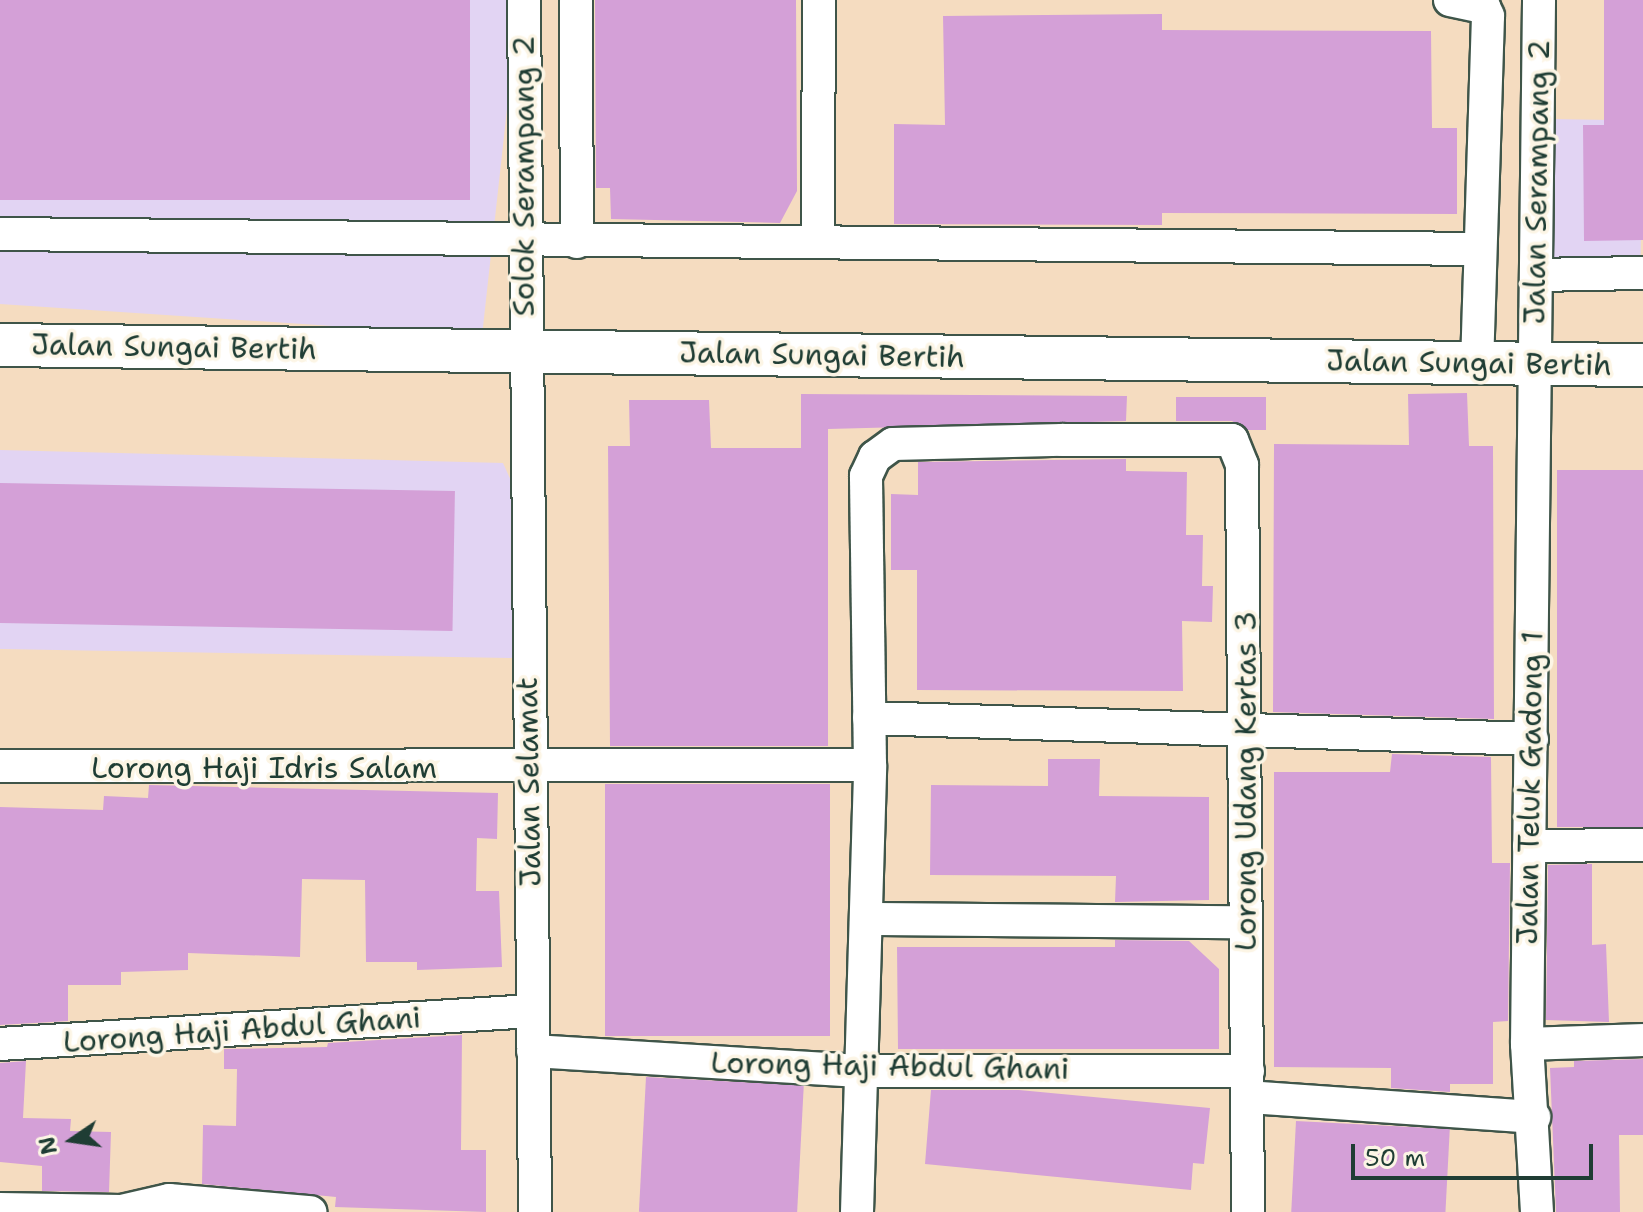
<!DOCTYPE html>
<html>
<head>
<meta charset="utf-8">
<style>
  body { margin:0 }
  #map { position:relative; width:1643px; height:1212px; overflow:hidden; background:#f5dcc0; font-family:"Shantell Sans",sans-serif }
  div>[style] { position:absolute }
  .built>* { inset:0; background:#e2d4f3; transform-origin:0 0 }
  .building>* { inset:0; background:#d4a0d7; transform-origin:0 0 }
  .roads { filter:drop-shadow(2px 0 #3f5549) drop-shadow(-2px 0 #3f5549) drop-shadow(0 2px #3f5549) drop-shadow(0 -2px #3f5549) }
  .minor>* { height:32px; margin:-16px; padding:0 16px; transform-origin:16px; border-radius:16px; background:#fff }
  .major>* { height:42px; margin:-21px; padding:0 21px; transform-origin:21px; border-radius:21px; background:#fff }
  span { translate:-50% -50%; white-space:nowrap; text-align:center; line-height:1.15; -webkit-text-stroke:7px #fcf5e5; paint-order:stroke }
  .street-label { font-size:30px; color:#1f3d34 }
  .north { position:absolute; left:32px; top:1100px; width:80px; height:80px; -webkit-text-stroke:6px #fcf5e5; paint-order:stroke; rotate:257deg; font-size:22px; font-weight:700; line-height:32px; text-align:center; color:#1f3d34 }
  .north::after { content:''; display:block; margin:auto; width:28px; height:36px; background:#1f3d34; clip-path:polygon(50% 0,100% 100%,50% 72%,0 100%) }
  .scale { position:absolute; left:1351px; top:1144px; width:242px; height:36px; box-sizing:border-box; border:4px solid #1f3d34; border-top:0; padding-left:10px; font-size:24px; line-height:28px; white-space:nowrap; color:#1f3d34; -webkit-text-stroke:6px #fcf5e5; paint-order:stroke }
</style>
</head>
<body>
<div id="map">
  <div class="built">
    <div style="clip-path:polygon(0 0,519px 0,482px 336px,0 304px)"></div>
    <div style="left:1550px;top:119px;width:93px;height:144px;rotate:1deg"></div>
    <div style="clip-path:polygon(0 450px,503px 463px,512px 483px,514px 658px,0 649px)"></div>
  </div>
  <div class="building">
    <div style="left:0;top:0;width:470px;height:200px"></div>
    <div style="clip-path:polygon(595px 0,796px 0,797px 191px,780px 223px,611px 219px,610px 188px,596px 188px)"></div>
    <div style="clip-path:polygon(1604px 0,1643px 0,1643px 240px,1584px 241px,1583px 125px,1604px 125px)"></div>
    <div style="clip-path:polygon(1162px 14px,1162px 30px,1431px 31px,1432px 128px,1457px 128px,1457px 214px,1162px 213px,1162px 225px,894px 224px,894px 124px,945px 125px,943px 16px)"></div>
    <div style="clip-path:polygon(1467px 393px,1469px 446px,1493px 446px,1494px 719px,1273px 712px,1274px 444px,1409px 445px,1408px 394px)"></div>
    <div style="clip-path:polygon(801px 394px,1127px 396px,1126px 421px,828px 429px,828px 746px,610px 746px,608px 446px,630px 446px,629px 400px,709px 400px,711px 448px,801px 448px)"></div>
    <div style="clip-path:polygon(1176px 397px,1266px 397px,1266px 430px,1247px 430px,1232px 421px,1176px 421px)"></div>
    <div style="clip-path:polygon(1126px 459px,1126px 471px,1187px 472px,1186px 535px,1203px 535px,1202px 586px,1213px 586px,1212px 622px,1182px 621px,1183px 691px,917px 690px,917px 570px,891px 570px,891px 494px,918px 495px,918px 462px)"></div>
    <div style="left:1557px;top:470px;width:86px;height:357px"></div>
    <div style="left:0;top:483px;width:455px;height:140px;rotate:1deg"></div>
    <div style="clip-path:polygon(1392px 754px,1491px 757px,1492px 863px,1510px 863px,1508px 1021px,1493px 1022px,1493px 1084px,1450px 1084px,1450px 1092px,1391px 1088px,1391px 1068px,1274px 1067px,1274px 772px,1390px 772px)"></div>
    <div style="clip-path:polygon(1048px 759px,1100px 759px,1099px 796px,1209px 797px,1209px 900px,1115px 902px,1116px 876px,930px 875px,931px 785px,1048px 786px)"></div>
    <div style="left:605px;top:784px;width:225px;height:252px"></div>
    <div style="clip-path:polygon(149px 785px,498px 793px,497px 839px,477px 838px,476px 891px,499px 891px,502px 967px,417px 970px,417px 962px,366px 962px,365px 880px,302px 879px,300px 957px,188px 953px,188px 970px,121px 972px,121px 985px,68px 985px,68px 1021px,0 1025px,0 807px,103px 810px,104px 796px,148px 798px)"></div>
    <div style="clip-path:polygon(1592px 864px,1592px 945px,1606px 944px,1609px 1022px,1546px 1020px,1548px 865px)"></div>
    <div style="clip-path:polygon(1115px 940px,1189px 941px,1219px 969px,1219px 1049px,898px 1049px,897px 947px,1115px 947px)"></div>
    <div style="clip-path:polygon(462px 1035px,461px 1150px,486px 1150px,486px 1212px,335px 1207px,336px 1197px,202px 1184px,203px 1125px,236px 1126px,237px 1069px,224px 1069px,224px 1049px,327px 1047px,328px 1043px)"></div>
    <div style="clip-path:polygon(1643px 1059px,1643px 1135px,1619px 1135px,1620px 1212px,1556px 1212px,1550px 1068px,1574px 1067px,1574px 1061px)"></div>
    <div style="clip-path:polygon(26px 1061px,23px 1118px,71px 1119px,70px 1131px,111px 1132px,109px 1192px,42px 1191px,42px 1166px,0 1162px,0 1063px)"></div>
    <div style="left:646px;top:1077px;width:158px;height:135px;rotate:3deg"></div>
    <div style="clip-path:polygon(931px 1090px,1019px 1090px,1210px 1108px,1204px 1164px,1193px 1163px,1191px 1190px,925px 1164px)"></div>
    <div style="left:1296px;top:1121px;width:154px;height:91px;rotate:3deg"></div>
  </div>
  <div class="roads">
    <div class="minor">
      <div style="left:524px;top:0;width:1212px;rotate:89.48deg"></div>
      <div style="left:576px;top:0;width:242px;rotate:89.8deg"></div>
      <div style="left:1450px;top:0;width:35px;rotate:12deg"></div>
      <div style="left:1484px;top:7px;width:10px;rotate:66deg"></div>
      <div style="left:1488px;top:16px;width:347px;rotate:91.8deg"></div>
      <div style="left:0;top:234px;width:1480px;rotate:0.58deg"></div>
      <div style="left:818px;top:241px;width:241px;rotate:-89.8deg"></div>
      <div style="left:1536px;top:275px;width:107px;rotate:-1.1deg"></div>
      <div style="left:869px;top:718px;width:663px;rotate:1.81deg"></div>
      <div style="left:0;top:766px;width:870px;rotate:-0.07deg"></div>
      <div style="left:1529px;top:846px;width:114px;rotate:-0.5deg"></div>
      <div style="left:866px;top:919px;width:379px;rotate:0.5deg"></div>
      <div style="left:0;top:1044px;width:533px;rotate:-3.55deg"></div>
      <div style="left:1527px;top:1044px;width:116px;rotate:-2deg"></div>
      <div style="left:533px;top:1051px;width:331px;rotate:3.5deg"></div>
      <div style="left:863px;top:1071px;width:385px"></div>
      <div style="left:1248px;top:1097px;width:287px;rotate:4deg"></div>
      <div style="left:0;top:1209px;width:121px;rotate:0.9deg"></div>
      <div style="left:121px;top:1211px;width:49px;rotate:-12.9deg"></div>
      <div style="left:169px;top:1200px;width:142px;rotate:4.9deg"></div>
      <div style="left:857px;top:1212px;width:447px;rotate:-88.3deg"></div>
      <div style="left:870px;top:765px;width:289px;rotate:-90.8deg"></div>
      <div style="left:866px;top:476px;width:21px;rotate:-65deg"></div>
      <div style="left:875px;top:457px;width:22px;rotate:-36deg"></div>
      <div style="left:893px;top:444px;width:169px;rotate:-1.4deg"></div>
      <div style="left:1062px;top:440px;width:170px"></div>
      <div style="left:1232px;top:440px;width:27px;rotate:68deg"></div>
      <div style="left:1242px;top:465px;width:747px;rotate:89.54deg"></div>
      <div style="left:1537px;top:1212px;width:168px;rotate:-93.4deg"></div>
      <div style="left:1527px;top:1044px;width:1044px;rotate:-89.34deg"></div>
    </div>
    <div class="major">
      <div style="left:0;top:345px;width:1643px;rotate:0.7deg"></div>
    </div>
  </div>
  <div class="street-label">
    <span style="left:524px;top:176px;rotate:-90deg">Solok Serampang 2</span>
    <span style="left:1537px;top:182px;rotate:-89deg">Jalan Serampang 2</span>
    <span style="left:174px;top:347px;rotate:1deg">Jalan Sungai Bertih</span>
    <span style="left:822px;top:355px;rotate:1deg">Jalan Sungai Bertih</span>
    <span style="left:1469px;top:363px;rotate:1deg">Jalan Sungai Bertih</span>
    <span style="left:264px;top:768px">Lorong Haji Idris Salam</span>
    <span style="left:1246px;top:781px;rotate:-90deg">Lorong Udang Kertas 3</span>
    <span style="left:529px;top:782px;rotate:-91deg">Jalan Selamat</span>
    <span style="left:1530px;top:788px;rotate:-89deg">Jalan Teluk Gadong 1</span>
    <span style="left:242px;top:1030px;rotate:-4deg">Lorong Haji Abdul Ghani</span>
    <span style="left:890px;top:1066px;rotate:1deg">Lorong Haji Abdul Ghani</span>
  </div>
  <div class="north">N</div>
  <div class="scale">50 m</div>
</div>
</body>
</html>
